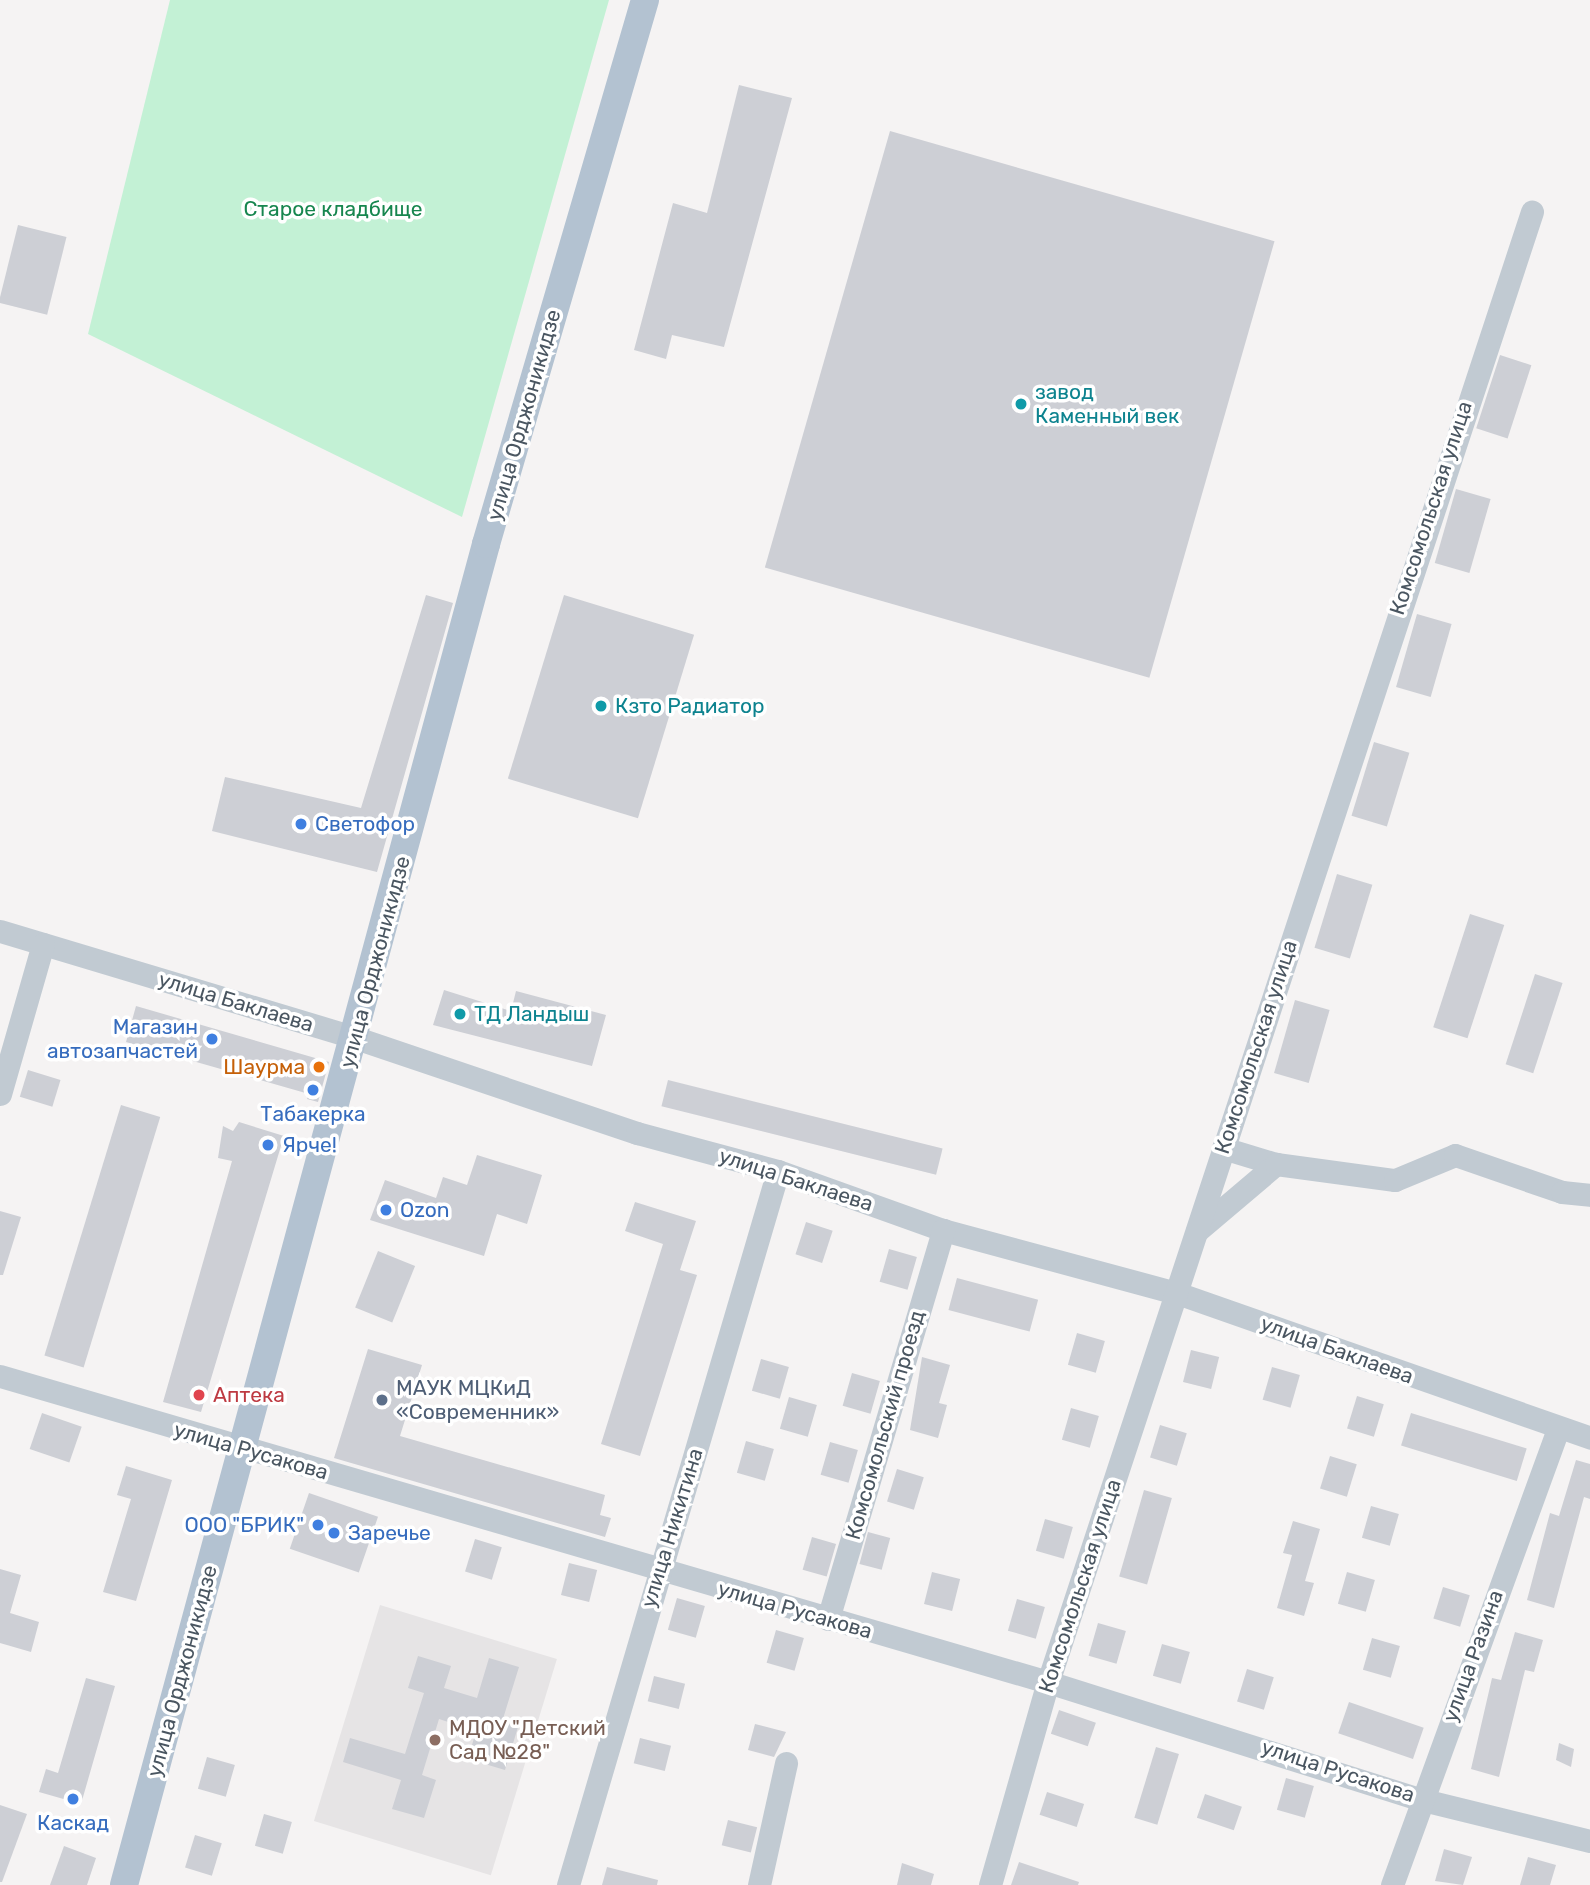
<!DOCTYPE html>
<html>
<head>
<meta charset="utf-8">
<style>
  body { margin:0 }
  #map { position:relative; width:1590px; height:1885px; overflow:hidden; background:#f5f3f3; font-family:Rubik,sans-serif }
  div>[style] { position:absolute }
  .education>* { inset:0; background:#e6e4e5; transform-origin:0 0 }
  .green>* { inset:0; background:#c3f1d5 }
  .building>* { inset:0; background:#cdcfd5; transform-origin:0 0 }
  .minor>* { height:23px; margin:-11.5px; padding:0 11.5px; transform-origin:11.5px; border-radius:11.5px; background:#c1cad2 }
  .major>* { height:28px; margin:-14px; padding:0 14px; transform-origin:14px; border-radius:14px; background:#b3c2d1 }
  .dots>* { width:19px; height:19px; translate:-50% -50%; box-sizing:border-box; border:4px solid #fff; border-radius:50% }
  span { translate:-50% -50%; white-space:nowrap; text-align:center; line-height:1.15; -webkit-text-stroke:7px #fff; paint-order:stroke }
  .park-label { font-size:21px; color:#17864f }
  .culture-label { font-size:21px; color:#0d838f }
  .left { translate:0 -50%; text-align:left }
  .street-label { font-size:21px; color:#4a5661 }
  .shop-label { font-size:21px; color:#366cbe }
  .right { translate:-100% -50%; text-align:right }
  .food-label { font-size:21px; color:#c56008 }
  .service-label { font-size:21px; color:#4e5e75 }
  .health-label { font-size:21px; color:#be3a42 }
  .education-label { font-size:21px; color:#785e54 }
</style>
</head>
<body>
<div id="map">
  <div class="education">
    <div style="left:380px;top:1605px;width:185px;height:226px;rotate:17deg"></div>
  </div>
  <div class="green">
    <div style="clip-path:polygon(170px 0,609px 0,462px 517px,88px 334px)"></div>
  </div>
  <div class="building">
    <div style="clip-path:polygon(739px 85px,792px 98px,724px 347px,672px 335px,666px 359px,634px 350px,673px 203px,707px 213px)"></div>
    <div style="left:890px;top:131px;width:400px;height:454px;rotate:16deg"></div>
    <div style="left:18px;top:225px;width:50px;height:80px;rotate:14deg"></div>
    <div style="left:1500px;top:355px;width:33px;height:77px;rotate:18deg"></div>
    <div style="left:1456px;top:489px;width:36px;height:77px;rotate:16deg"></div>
    <div style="clip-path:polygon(426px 595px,453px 603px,377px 872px,212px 831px,225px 777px,361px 808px)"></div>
    <div style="left:564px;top:595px;width:136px;height:192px;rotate:17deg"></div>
    <div style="left:1417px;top:614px;width:36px;height:76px;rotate:16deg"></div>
    <div style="left:1374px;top:742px;width:37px;height:77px;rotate:17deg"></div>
    <div style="left:1337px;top:874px;width:37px;height:77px;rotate:17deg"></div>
    <div style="left:1470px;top:914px;width:36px;height:119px;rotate:18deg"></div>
    <div style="left:1535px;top:974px;width:29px;height:95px;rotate:18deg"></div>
    <div style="clip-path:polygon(444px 990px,511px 1011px,516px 991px,606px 1015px,592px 1066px,433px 1025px)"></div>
    <div style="left:1295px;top:1000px;width:36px;height:76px;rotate:16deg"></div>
    <div style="clip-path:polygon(136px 1006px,329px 1062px,318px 1102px,307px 1099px,309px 1094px,126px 1042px)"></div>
    <div style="left:28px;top:1070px;width:34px;height:28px;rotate:17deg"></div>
    <div style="left:668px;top:1080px;width:283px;height:27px;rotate:14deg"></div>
    <div style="left:121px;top:1105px;width:41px;height:262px;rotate:17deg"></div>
    <div style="clip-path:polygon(239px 1122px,284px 1136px,201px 1412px,163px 1402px,232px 1161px,218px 1158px,223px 1126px,233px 1131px)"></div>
    <div style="clip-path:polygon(477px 1155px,542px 1175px,527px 1224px,497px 1214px,484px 1256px,370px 1220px,385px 1180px,436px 1198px,443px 1177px,467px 1185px)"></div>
    <div style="clip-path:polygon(635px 1202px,696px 1221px,680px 1270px,697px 1275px,640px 1456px,601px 1444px,663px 1244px,625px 1231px)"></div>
    <div style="clip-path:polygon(0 1211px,21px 1217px,3px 1275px,0 1275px)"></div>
    <div style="left:806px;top:1222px;width:28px;height:34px;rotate:18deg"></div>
    <div style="left:889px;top:1249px;width:29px;height:34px;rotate:16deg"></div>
    <div style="left:378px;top:1251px;width:40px;height:61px;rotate:22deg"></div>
    <div style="left:957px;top:1278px;width:84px;height:33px;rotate:15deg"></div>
    <div style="left:1077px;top:1333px;width:29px;height:33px;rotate:16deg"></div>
    <div style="clip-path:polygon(368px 1349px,422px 1365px,400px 1436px,605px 1495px,600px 1515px,611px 1518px,605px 1537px,334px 1458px)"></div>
    <div style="left:1191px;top:1350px;width:29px;height:33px;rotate:14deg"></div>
    <div style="clip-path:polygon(922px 1357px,950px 1365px,939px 1403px,947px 1405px,938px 1438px,910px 1430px)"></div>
    <div style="left:761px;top:1359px;width:29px;height:33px;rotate:16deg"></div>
    <div style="left:1272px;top:1367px;width:29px;height:34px;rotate:16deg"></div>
    <div style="left:852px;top:1373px;width:29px;height:34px;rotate:16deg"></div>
    <div style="left:1357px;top:1396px;width:28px;height:34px;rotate:17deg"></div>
    <div style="left:789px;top:1397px;width:29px;height:33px;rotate:16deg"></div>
    <div style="left:1071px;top:1408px;width:29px;height:33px;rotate:16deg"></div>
    <div style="left:42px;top:1413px;width:42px;height:38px;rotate:19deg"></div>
    <div style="left:1411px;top:1413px;width:121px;height:34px;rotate:17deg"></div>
    <div style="left:1160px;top:1425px;width:28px;height:34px;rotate:17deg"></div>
    <div style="left:746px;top:1441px;width:29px;height:33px;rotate:16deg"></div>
    <div style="left:830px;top:1442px;width:29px;height:34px;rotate:16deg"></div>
    <div style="left:1330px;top:1456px;width:28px;height:34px;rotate:17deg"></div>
    <div style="clip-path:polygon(1576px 1460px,1590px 1464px,1590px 1499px,1584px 1497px,1554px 1608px,1527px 1600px,1550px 1513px,1559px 1516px)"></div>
    <div style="clip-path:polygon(126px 1466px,172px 1480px,136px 1601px,103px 1592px,131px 1499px,117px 1495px)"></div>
    <div style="left:897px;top:1469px;width:28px;height:34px;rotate:17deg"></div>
    <div style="left:1144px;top:1490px;width:29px;height:90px;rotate:16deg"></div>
    <div style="left:309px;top:1493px;width:73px;height:59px;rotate:19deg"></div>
    <div style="left:1371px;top:1506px;width:29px;height:33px;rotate:16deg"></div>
    <div style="left:1045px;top:1519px;width:29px;height:33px;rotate:16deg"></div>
    <div style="clip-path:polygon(1293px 1521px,1320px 1529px,1305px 1581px,1314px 1583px,1304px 1616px,1277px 1608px,1292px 1555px,1283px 1553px)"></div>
    <div style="left:868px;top:1532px;width:23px;height:33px;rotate:15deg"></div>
    <div style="left:812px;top:1537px;width:25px;height:34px;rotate:16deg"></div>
    <div style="left:475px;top:1539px;width:28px;height:34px;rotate:17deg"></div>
    <div style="left:569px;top:1563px;width:29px;height:33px;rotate:14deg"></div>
    <div style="clip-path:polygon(0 1569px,21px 1575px,10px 1613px,39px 1622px,31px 1652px,0 1643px)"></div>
    <div style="left:932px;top:1572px;width:29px;height:33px;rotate:14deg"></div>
    <div style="left:1347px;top:1572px;width:29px;height:33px;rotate:16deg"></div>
    <div style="left:1443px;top:1587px;width:28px;height:33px;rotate:17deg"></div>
    <div style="left:677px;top:1598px;width:29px;height:33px;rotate:16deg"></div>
    <div style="left:1017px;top:1599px;width:29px;height:33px;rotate:16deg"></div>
    <div style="left:1098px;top:1623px;width:29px;height:34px;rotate:16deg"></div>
    <div style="left:776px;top:1630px;width:29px;height:34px;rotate:16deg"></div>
    <div style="clip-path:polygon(1515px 1632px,1543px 1640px,1534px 1672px,1525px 1670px,1499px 1777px,1471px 1769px,1492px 1678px,1501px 1680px)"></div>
    <div style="left:1372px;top:1638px;width:29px;height:33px;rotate:16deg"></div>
    <div style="left:1162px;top:1644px;width:29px;height:33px;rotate:16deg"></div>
    <div style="clip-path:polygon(418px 1656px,451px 1666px,444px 1688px,477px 1698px,489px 1658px,519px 1667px,502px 1722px,518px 1727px,505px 1770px,468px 1759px,476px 1731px,439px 1719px,422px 1775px,436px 1780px,424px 1818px,392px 1809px,401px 1780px,343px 1762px,350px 1738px,405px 1754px,424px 1693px,408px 1688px)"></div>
    <div style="left:1247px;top:1669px;width:28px;height:34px;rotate:17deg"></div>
    <div style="left:654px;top:1676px;width:32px;height:26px;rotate:14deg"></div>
    <div style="clip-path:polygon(86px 1678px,115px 1686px,81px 1804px,39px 1792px,46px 1769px,58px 1773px)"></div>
    <div style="left:1349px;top:1702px;width:79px;height:33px;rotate:19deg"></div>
    <div style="left:1059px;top:1710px;width:39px;height:25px;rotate:19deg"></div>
    <div style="clip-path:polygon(755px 1724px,786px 1732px,774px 1757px,748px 1750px)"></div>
    <div style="left:640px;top:1738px;width:32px;height:26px;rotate:14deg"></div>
    <div style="clip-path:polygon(1559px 1743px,1574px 1749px,1571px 1767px,1556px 1760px)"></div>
    <div style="left:1156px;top:1747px;width:24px;height:74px;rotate:17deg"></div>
    <div style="left:207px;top:1757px;width:29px;height:33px;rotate:16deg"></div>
    <div style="left:1286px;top:1778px;width:29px;height:33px;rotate:16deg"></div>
    <div style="left:1047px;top:1792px;width:39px;height:24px;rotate:18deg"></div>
    <div style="left:1205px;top:1794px;width:39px;height:25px;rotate:19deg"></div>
    <div style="clip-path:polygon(0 1805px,27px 1814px,2px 1882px,0 1882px)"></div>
    <div style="left:264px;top:1814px;width:29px;height:33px;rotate:16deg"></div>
    <div style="left:728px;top:1820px;width:30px;height:26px;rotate:14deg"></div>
    <div style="left:195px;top:1835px;width:28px;height:34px;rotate:17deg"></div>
    <div style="clip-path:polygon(64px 1846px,96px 1858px,87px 1885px,50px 1885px)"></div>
    <div style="clip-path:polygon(1444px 1849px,1472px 1857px,1463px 1885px,1435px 1881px)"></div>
    <div style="clip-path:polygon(1528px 1857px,1556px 1865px,1550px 1885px,1520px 1885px)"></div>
    <div style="clip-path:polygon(1019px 1862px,1079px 1882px,1078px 1885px,1011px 1885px)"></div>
    <div style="clip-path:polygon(902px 1863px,934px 1874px,931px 1885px,897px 1885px)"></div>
    <div style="clip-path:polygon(607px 1867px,658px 1880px,657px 1885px,602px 1885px)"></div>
  </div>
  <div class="minor">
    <div style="left:0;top:931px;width:372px;rotate:16.7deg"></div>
    <div style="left:356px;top:1038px;width:297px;rotate:18.7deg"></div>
    <div style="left:637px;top:1133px;width:146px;rotate:15.1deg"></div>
    <div style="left:778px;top:1171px;width:175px;rotate:19.7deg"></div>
    <div style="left:943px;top:1230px;width:242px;rotate:15.1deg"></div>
    <div style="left:1177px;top:1293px;width:438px;rotate:19.3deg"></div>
    <div style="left:0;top:1094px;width:156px;rotate:-74deg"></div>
    <div style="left:1223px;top:1148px;width:55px;rotate:16.8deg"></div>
    <div style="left:1197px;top:1231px;width:104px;rotate:-40.3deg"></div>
    <div style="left:1276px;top:1164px;width:120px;rotate:7.7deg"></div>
    <div style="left:1395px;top:1180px;width:65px;rotate:-22.6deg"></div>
    <div style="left:1455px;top:1155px;width:113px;rotate:19.1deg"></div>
    <div style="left:1562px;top:1192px;width:28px;rotate:6deg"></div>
    <div style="left:0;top:1376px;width:1092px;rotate:16.28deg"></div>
    <div style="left:1048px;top:1682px;width:389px;rotate:17.5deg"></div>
    <div style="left:1419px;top:1799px;width:176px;rotate:13.8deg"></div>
    <div style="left:828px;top:1619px;width:406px;rotate:-73.5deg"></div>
    <div style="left:568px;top:1885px;width:744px;rotate:-73.61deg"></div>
    <div style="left:759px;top:1885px;width:125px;rotate:-77.5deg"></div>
    <div style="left:990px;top:1885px;width:211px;rotate:-74.1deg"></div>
    <div style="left:1048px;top:1682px;width:1548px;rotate:-71.78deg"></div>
    <div style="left:1392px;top:1885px;width:486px;rotate:-70deg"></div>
  </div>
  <div class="major">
    <div style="left:124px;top:1885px;width:1389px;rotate:-74.89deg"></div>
    <div style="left:486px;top:544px;width:567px;rotate:-73.71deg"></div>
  </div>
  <div class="dots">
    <div style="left:1021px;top:404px;background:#0f9aa8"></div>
    <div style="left:601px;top:706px;background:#0f9aa8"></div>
    <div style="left:301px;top:824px;background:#3f7fe0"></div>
    <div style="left:460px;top:1014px;background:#0f9aa8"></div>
    <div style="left:212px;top:1039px;background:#3f7fe0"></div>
    <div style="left:319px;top:1067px;background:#e8710a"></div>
    <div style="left:313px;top:1090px;background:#3f7fe0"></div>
    <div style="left:268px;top:1145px;background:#3f7fe0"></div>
    <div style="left:386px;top:1210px;background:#3f7fe0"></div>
    <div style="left:199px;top:1395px;background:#e0444e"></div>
    <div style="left:382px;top:1400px;background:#5c6f8a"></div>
    <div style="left:318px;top:1525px;background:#3f7fe0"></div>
    <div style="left:334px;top:1533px;background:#3f7fe0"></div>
    <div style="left:435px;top:1740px;background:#8d6e63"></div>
    <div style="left:73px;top:1799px;background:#3f7fe0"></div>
  </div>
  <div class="park-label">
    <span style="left:333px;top:209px">Старое кладбище</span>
  </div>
  <div class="culture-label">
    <span class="left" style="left:1035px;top:404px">завод<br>Каменный век</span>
    <span class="left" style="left:615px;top:706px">Кзто Радиатор</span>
    <span class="left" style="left:474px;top:1014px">ТД Ландыш</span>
  </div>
  <div class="street-label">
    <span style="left:524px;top:415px;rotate:-74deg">улица Орджоникидзе</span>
    <span style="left:1431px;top:508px;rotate:-72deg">Комсомольская улица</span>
    <span style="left:375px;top:962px;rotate:-75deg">улица Орджоникидзе</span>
    <span style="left:236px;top:1002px;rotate:17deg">улица Баклаева</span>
    <span style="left:1256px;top:1047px;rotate:-72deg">Комсомольская улица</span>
    <span style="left:796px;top:1180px;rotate:18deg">улица Баклаева</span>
    <span style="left:1337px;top:1350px;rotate:20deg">улица Баклаева</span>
    <span style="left:885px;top:1425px;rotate:-74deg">Комсомольский проезд</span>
    <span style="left:251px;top:1451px;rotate:16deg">улица Русакова</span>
    <span style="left:672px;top:1528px;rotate:-73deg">улица Никитина</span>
    <span style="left:1080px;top:1586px;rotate:-72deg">Комсомольская улица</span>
    <span style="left:795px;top:1610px;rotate:16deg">улица Русакова</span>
    <span style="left:1473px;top:1656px;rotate:-70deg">улица Разина</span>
    <span style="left:182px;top:1671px;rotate:-75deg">улица Орджоникидзе</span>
    <span style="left:1338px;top:1771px;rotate:18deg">улица Русакова</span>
  </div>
  <div class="shop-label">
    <span class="left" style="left:315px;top:824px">Светофор</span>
    <span class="right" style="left:198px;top:1039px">Магазин<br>автозапчастей</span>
    <span style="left:313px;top:1114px">Табакерка</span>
    <span class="left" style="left:282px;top:1145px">Ярче!</span>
    <span class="left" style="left:400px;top:1210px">Ozon</span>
    <span class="right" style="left:304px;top:1525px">ООО "БРИК"</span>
    <span class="left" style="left:348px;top:1533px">Заречье</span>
    <span style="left:73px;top:1823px">Каскад</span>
  </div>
  <div class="food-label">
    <span class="right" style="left:305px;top:1067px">Шаурма</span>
  </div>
  <div class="service-label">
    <span class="left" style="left:396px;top:1400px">МАУК МЦКиД<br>«Современник»</span>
  </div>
  <div class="health-label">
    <span class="left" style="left:213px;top:1395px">Аптека</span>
  </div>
  <div class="education-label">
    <span class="left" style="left:449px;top:1740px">МДОУ "Детский<br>Сад №28"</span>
  </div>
</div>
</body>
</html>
